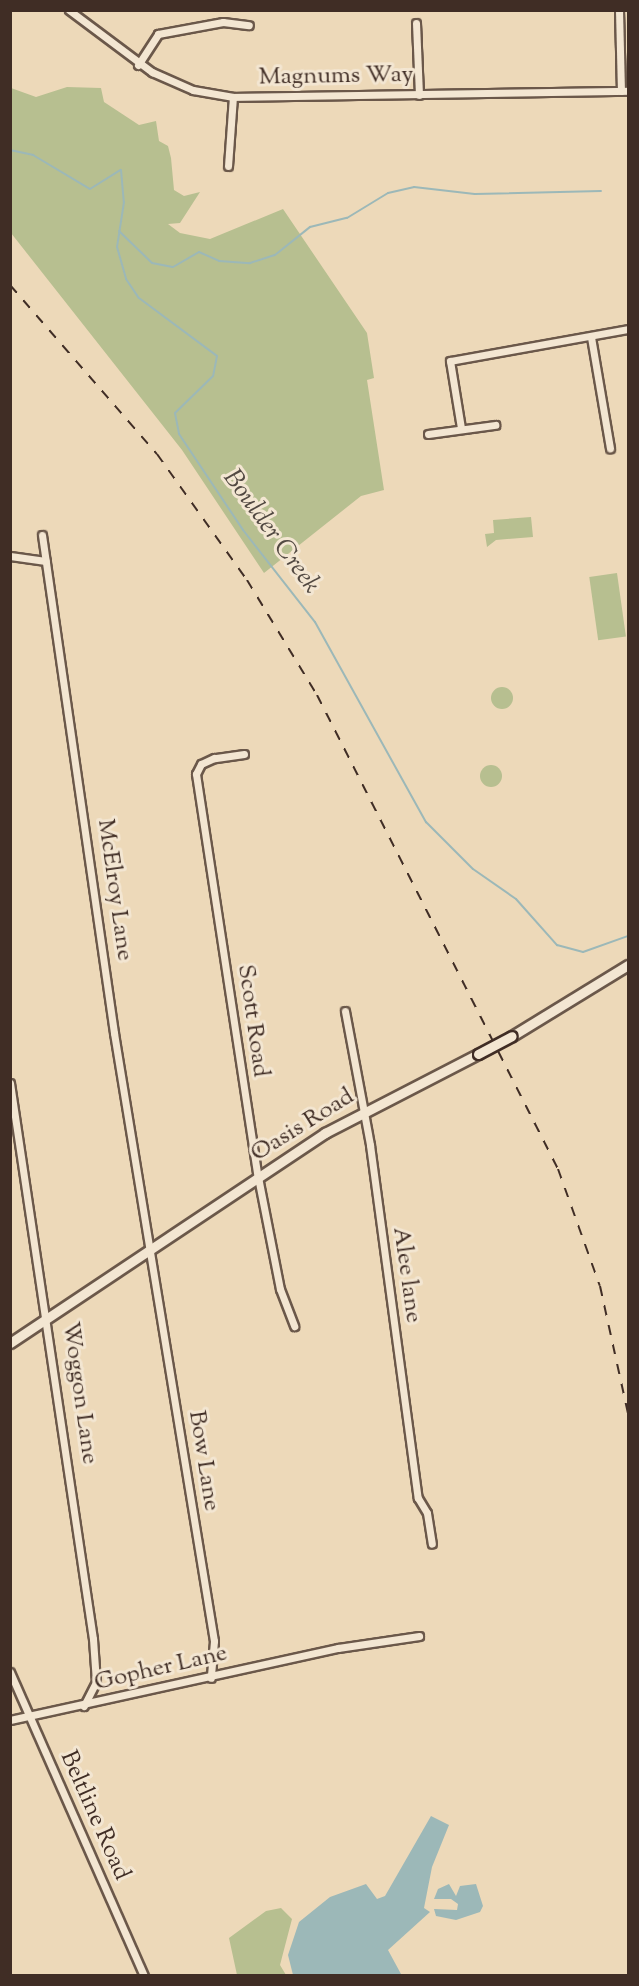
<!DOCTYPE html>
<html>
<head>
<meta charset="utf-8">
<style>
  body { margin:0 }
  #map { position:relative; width:639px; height:1986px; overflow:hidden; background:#edd9b9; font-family:"Sorts Mill Goudy",serif }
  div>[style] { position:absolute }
  .green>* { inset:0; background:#b7bf90; transform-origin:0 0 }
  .round { border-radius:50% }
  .water>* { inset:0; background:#9cb8b8 }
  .stream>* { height:2px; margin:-1px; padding:0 1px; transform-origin:1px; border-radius:1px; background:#9cb8b8 }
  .roads { filter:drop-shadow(2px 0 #6b584a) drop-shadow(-2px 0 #6b584a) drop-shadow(0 2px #6b584a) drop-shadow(0 -2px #6b584a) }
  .street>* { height:7px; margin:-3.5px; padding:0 3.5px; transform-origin:3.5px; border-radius:3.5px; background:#f3e6d2 }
  .secondary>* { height:9px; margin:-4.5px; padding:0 4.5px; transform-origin:4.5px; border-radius:4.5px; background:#f3e6d2 }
  .rail>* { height:2px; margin-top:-1px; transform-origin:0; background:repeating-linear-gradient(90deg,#402d25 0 10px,transparent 0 20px) }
  .bridges { filter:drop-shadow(2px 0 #402d25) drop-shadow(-2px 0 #402d25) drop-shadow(0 2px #402d25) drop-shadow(0 -2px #402d25) }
  .secondary-bridge>* { height:9px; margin:-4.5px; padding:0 4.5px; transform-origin:4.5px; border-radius:4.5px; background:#f3e6d2 }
  span { translate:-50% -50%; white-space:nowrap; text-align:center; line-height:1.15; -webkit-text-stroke:6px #f3e6d2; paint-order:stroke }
  .street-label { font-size:24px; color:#402d25 }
  .water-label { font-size:26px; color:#524942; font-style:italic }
  .frame { position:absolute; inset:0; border:12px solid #402d25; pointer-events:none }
</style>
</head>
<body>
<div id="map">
  <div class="green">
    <div style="clip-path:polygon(67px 87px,101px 88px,104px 102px,139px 125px,156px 121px,159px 141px,168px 146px,171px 158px,174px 190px,184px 196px,200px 192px,180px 223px,168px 224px,180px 233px,210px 239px,283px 209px,367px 333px,374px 378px,367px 380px,384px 490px,361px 496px,264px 573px,182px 450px,11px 233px,11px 88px,36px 97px)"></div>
    <div style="clip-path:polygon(531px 517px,533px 537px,496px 540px,487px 547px,485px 534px,494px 533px,493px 520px)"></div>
    <div style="left:617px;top:573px;width:64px;height:28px;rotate:82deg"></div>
    <div class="round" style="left:491px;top:687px;width:22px;height:22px"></div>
    <div class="round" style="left:480px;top:765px;width:22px;height:22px"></div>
    <div style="clip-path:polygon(281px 1908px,292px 1919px,280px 1965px,286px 1975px,237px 1975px,229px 1938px,266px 1911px)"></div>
  </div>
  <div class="water">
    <div style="clip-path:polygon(431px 1816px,449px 1825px,432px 1867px,424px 1908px,430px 1912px,388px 1950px,401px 1974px,293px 1975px,288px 1955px,299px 1922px,330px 1897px,366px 1884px,377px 1899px,385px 1896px)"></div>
    <div style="clip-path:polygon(449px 1884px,456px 1896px,460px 1886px,476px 1884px,483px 1906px,480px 1912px,456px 1920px,436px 1916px,434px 1909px,457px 1910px,458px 1904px,451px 1899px,434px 1899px,438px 1889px)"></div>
  </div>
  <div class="stream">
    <div style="left:10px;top:150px;width:24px;rotate:12deg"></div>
    <div style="left:33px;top:155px;width:66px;rotate:30.8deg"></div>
    <div style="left:90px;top:189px;width:36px;rotate:-32deg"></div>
    <div style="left:121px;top:170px;width:32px;rotate:85deg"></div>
    <div style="left:124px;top:202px;width:46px;rotate:98.8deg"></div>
    <div style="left:117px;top:247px;width:33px;rotate:74deg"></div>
    <div style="left:126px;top:279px;width:23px;rotate:56deg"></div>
    <div style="left:139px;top:298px;width:97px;rotate:36.6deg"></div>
    <div style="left:217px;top:356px;width:20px;rotate:101deg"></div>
    <div style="left:213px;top:376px;width:53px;rotate:135.8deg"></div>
    <div style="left:175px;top:413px;width:21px;rotate:79deg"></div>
    <div style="left:179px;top:434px;width:115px;rotate:56.3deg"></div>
    <div style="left:243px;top:530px;width:117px;rotate:52deg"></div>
    <div style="left:315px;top:622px;width:229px;rotate:61deg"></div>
    <div style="left:426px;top:822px;width:66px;rotate:45deg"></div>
    <div style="left:473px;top:869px;width:52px;rotate:34.9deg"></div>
    <div style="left:516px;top:899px;width:62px;rotate:48.3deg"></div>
    <div style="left:557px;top:945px;width:27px;rotate:15deg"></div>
    <div style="left:583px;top:952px;width:48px;rotate:-19.6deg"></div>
    <div style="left:119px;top:231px;width:46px;rotate:44.1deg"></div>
    <div style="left:152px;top:263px;width:21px;rotate:11deg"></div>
    <div style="left:173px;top:267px;width:30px;rotate:-30deg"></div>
    <div style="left:199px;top:252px;width:22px;rotate:24deg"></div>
    <div style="left:219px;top:261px;width:31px;rotate:4deg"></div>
    <div style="left:250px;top:263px;width:26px;rotate:-18deg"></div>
    <div style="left:275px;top:255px;width:45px;rotate:-38.7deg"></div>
    <div style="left:310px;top:227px;width:38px;rotate:-14deg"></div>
    <div style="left:347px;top:218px;width:48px;rotate:-31.4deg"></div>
    <div style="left:388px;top:193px;width:27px;rotate:-13deg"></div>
    <div style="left:414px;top:187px;width:61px;rotate:6.5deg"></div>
    <div style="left:475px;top:194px;width:126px;rotate:-1.4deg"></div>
  </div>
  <div class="roads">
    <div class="street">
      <div style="left:69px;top:10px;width:104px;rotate:36.8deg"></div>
      <div style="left:152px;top:72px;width:45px;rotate:23.7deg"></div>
      <div style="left:193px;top:90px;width:41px;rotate:9.9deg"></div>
      <div style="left:233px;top:97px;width:395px;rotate:-0.9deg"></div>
      <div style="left:619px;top:10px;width:81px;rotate:88.6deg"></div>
      <div style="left:416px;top:23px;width:72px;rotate:87.6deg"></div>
      <div style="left:138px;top:65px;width:37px;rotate:-57deg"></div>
      <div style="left:158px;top:34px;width:66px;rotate:-10.5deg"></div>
      <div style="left:223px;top:22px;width:26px;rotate:7deg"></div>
      <div style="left:228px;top:166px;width:69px;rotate:-85.9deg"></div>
      <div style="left:591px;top:337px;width:113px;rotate:80.3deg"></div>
      <div style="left:461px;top:428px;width:68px;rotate:-99.3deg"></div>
      <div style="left:450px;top:361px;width:181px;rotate:-10.2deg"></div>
      <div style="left:428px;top:434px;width:68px;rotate:-7.7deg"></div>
      <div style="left:42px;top:535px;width:503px;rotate:81.77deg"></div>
      <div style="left:114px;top:1033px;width:616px;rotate:80.66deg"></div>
      <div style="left:214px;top:1641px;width:37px;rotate:95deg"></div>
      <div style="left:10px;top:556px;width:36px;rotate:8deg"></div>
      <div style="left:244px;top:754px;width:30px;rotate:172deg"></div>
      <div style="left:214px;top:758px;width:14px;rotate:155deg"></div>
      <div style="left:201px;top:764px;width:11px;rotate:117deg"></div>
      <div style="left:196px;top:774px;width:408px;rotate:81.3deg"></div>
      <div style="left:258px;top:1177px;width:114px;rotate:78.9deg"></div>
      <div style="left:280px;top:1289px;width:40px;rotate:69deg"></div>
      <div style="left:345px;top:1011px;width:136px;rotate:79.4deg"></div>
      <div style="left:370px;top:1145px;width:356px;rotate:82.3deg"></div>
      <div style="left:418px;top:1498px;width:17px;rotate:59deg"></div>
      <div style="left:427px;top:1513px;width:31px;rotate:81deg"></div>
      <div style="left:10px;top:1083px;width:562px;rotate:81.51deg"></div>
      <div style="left:93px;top:1639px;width:43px;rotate:86deg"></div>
      <div style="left:96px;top:1682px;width:27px;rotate:117deg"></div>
      <div style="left:10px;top:1672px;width:332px;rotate:66.2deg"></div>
      <div style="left:10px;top:1720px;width:336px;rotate:-12.4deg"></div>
      <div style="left:338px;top:1648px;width:82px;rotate:-8.4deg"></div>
    </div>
    <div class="secondary">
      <div style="left:512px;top:1036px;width:136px;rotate:-31.5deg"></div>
      <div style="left:10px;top:1343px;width:379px;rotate:-33.7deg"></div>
      <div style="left:325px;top:1133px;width:172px;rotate:-27.3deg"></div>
    </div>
  </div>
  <div class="rail">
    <div style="left:10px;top:285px;width:224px;rotate:49deg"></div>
    <div style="left:157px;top:454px;width:155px;rotate:54.5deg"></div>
    <div style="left:247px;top:580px;width:135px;rotate:58.7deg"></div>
    <div style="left:317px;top:695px;width:532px;rotate:63.05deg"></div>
    <div style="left:558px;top:1169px;width:124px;rotate:70.3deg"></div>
    <div style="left:600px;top:1286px;width:130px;rotate:77.6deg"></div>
  </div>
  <div class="bridges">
    <div class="secondary-bridge">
      <div style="left:478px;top:1054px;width:38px;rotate:-28deg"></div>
    </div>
  </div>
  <div class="street-label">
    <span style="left:336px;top:77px;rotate:-1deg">Magnums Way</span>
    <span style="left:114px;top:890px;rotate:82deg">McElroy Lane</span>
    <span style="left:252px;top:1021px;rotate:82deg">Scott Road</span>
    <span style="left:303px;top:1126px;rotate:-32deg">Oasis Road</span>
    <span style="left:406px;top:1275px;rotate:82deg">Alee lane</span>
    <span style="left:79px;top:1393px;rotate:82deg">Woggon Lane</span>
    <span style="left:203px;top:1461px;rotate:81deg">Bow Lane</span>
    <span style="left:161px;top:1669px;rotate:-13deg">Gopher Lane</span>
    <span style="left:94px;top:1816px;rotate:66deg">Beltline Road</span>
  </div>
  <div class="water-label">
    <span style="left:271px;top:532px;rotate:54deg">Boulder Creek</span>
  </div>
  <div class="frame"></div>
</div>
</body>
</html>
